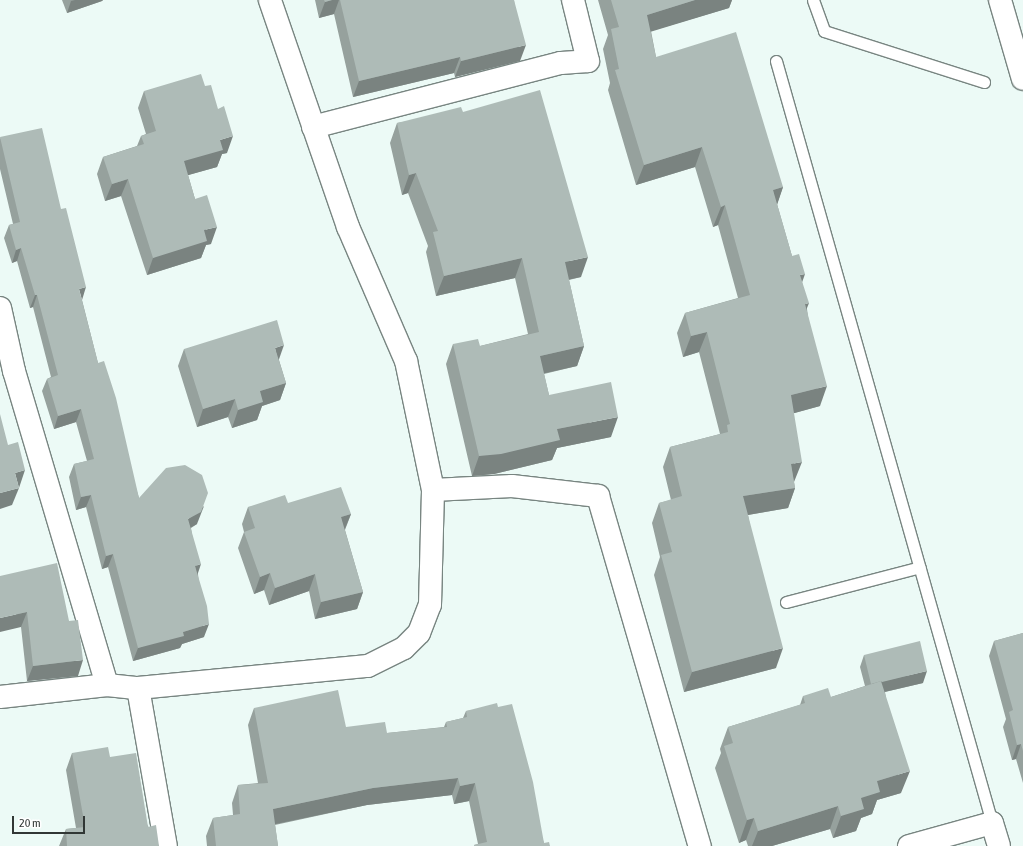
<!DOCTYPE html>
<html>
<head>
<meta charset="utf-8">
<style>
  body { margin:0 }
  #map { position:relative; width:1023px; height:846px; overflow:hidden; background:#ecfaf6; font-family:"Asap Condensed",sans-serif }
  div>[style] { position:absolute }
  .roads { filter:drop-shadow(1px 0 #788581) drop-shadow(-1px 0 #788581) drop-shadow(0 1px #788581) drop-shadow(0 -1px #788581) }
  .lane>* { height:11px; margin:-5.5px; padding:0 5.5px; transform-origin:5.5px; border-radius:5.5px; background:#fff }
  .street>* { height:22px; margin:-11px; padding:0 11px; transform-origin:11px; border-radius:11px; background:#fff }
  .highway>* { height:22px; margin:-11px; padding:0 11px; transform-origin:11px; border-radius:11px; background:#fff }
  .wall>* { inset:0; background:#96a19d }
  .shaded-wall>* { inset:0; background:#7a8380 }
  .building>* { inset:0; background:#aebbb7 }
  span { translate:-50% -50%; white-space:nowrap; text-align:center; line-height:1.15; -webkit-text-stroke:3.5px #fff; paint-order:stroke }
  .scale { position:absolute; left:12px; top:816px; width:73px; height:18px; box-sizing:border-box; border:2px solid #313735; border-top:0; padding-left:5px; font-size:12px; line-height:14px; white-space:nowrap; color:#313735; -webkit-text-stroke:3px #fff; paint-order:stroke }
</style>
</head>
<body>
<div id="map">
  <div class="roads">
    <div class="lane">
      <div style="left:813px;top:0;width:33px;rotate:70deg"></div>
      <div style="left:824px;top:31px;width:168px;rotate:17.7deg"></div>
      <div style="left:776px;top:61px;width:792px;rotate:74.17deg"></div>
      <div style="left:786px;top:602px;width:138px;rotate:-14.6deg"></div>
    </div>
    <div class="street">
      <div style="left:313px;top:127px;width:256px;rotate:-14.5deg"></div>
      <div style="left:561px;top:63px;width:27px;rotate:-4deg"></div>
      <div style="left:588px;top:61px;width:63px;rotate:-103.8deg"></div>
      <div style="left:0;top:308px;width:65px;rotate:77.5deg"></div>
      <div style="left:14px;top:371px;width:327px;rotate:73.5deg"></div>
      <div style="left:433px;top:490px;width:79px;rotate:-2.9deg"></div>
      <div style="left:512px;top:486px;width:87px;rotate:6.6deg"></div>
      <div style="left:598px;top:496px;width:365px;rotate:73.8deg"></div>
      <div style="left:138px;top:688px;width:160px;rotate:80deg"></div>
      <div style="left:0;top:697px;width:108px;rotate:-6.4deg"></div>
      <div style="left:107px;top:685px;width:31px;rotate:6deg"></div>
      <div style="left:138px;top:688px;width:231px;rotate:-5.5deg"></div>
      <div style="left:368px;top:666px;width:40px;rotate:-26.6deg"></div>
      <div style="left:404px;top:648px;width:21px;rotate:-45deg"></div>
      <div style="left:419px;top:633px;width:30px;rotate:-69deg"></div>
      <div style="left:430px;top:605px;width:115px;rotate:-88.5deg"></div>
      <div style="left:433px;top:490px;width:132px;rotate:-101.8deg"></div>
      <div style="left:406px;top:361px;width:146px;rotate:-113.4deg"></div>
      <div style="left:348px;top:227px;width:240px;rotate:-109deg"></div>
      <div style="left:909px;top:846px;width:86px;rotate:-15.5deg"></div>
      <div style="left:992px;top:823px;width:24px;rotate:73deg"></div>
    </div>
    <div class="highway">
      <div style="left:1000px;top:0;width:82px;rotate:73.8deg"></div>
    </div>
  </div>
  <div class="wall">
    <div style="clip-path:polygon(62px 0,103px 0,102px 1px,67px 13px)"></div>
    <div style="clip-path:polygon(315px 0,514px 0,520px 61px,455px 77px,454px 73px,353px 97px,334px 14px,319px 18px)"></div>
    <div style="clip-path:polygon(598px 0,732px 0,729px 8px,651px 31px,656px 57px,783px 187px,777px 204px,792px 256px,802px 282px,807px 309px,820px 406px,794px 413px,794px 482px,795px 488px,788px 508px,748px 515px,776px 668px,684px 692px,654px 575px,660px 557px,652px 523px,659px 503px,671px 500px,663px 467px,670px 447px,720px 434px,699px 352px,683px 357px,677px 333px,685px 313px,738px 298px,718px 225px,713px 227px,695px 167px,636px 185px,608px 90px,610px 83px,603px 49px,608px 35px)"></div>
    <div style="clip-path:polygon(144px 91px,227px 153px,222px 154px,217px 167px,188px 175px,195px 199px,211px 244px,206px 245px,201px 258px,147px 275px,121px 196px,105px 201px,97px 174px,103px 157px,137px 146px,141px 136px,146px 134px,138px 108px)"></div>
    <div style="clip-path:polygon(463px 112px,581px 277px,569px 280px,584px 346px,577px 366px,544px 374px,549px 395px,611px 437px,557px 448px,552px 460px,494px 474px,472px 476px,446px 364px,453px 344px,480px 346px,528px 334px,515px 278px,436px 296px,426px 252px,428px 246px,408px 193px,402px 195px,390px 143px,397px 123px)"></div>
    <div style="clip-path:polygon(0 137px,82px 300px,98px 363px,139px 498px,197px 524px,191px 528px,198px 574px,204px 637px,182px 644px,180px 648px,133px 661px,108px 567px,102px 569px,86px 507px,76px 510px,69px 477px,74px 464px,87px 461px,76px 422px,54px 429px,42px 391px,47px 379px,51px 377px,33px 307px,30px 308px,17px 261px,12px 263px,4px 238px,9px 225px,13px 224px,0 169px)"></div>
    <div style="clip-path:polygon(184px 349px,279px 360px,286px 383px,280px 400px,262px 406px,257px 420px,232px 428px,228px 417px,197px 427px,178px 366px)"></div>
    <div style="clip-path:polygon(288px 503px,351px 514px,345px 530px,363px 592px,357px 609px,315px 619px,309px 591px,269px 605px,264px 590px,254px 594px,238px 548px,244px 532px,242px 524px,248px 507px)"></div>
    <div style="clip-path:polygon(0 576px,69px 621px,78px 676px,27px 681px,21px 627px)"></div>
    <div style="clip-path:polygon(1023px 633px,1023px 783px,1016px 759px,1012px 760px,1003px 727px,1006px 719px,989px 656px,994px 641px)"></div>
    <div style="clip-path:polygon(864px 655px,923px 683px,885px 692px,901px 793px,877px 800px,872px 814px,861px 818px,856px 831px,833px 838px,830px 829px,772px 846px,748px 846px,746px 840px,739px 843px,715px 768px,721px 753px,720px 749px,728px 727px,800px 705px,803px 696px,831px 697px,865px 686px,860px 667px)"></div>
    <div style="clip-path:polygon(498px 707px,544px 843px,550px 846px,474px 846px,474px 845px,478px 844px,469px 801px,454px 804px,452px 795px,367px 805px,275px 825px,278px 846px,207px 846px,206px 836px,213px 818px,233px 815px,232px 803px,238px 785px,258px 783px,248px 725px,254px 708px,346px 727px,387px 733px,444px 727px,446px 722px,463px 718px,466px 711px)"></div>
    <div style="clip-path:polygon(72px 753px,110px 757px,159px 846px,59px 846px,66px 829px,76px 828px,66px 770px)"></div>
  </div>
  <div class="shaded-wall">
    <div style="clip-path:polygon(75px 0,103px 0,102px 1px,67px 13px,71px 1px)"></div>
    <div style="clip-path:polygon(332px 0,339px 0,334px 14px,319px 18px,325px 2px)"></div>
    <div style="clip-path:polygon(695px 0,732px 0,729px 8px,640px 35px,647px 15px)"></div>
    <div style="clip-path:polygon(526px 45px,520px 61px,455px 77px,461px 61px)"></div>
    <div style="clip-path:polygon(460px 57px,454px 73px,353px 97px,359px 81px)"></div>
    <div style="clip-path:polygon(233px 136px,227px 153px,222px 154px,217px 167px,178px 178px,184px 161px,220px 140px)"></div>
    <div style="clip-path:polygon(702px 147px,695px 167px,636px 185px,644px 165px)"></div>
    <div style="clip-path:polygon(416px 173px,408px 193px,402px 195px,409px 175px)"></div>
    <div style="clip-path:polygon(128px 179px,121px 196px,105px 201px,112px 184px)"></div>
    <div style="clip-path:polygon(783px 187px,776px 208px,773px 190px)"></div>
    <div style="clip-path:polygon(725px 205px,718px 225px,713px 227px,721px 207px)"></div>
    <div style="clip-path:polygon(217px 227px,211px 244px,206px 245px,201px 258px,147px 275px,153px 258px,204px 230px)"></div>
    <div style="clip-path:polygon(21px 248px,17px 261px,12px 263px,16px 250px)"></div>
    <div style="clip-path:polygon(588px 257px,581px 277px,557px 282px,565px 262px)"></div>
    <div style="clip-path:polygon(522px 258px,515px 278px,436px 296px,444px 276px)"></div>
    <div style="clip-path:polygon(805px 274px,798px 294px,800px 275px)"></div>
    <div style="clip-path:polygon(86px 287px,82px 300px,79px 289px)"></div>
    <div style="clip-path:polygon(35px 295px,37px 295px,33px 307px,30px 308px)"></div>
    <div style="clip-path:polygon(809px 303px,801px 323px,805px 304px)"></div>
    <div style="clip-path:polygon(707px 332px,699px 352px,683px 357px,691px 336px)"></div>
    <div style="clip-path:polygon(284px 345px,278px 362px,275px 348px)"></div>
    <div style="clip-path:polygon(584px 346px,577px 366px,532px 376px,540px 356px)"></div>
    <div style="clip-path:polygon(286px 383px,280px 400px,262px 406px,257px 420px,232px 428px,238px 410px,260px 391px)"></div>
    <div style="clip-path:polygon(827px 386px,820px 406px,784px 416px,791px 395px)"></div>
    <div style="clip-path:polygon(235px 399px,228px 417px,197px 427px,203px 409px)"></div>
    <div style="clip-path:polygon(81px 409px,76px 422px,54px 429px,58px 416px)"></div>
    <div style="clip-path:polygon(618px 417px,611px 437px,557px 448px,552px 460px,494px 474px,472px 476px,479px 456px,557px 429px)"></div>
    <div style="clip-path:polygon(802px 462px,794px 482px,791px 464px)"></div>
    <div style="clip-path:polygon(25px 470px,19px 488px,15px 473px)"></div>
    <div style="clip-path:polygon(19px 488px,12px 505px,0 509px,0 493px)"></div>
    <div style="clip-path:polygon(795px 488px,788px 508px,736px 517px,743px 496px)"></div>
    <div style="clip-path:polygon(91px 495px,86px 507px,76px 510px,81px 497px)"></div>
    <div style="clip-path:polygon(204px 506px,197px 524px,183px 532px,188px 519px)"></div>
    <div style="clip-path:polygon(351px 514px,344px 531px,341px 517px)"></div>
    <div style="clip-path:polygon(113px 554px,108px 567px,102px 569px,106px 556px)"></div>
    <div style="clip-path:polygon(201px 564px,197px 576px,195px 566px)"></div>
    <div style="clip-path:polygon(270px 573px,264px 590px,254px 594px,260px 577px)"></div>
    <div style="clip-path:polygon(315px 574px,309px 591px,269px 605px,275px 588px)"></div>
    <div style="clip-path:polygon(363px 592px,357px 609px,315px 619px,321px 602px)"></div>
    <div style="clip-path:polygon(27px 612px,21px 627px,0 632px,0 618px)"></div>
    <div style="clip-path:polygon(209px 624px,204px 637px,182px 644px,180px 648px,133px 661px,138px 648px,183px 632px)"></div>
    <div style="clip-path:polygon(783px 648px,776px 668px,684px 692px,692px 672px)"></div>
    <div style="clip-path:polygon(83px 660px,78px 676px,27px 681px,33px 666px)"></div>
    <div style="clip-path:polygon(927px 671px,923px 683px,867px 696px,871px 684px)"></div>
    <div style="clip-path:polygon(1021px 744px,1016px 759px,1012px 760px,1017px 745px)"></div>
    <div style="clip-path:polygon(910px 771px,901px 793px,877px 800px,872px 814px,861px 818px,856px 831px,833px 838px,841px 816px,861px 798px,877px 781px)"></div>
    <div style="clip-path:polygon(458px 778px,452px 795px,367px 805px,266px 826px,273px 809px,373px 788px)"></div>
    <div style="clip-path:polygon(475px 783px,469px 801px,454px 804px,460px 786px)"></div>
    <div style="clip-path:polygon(838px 806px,830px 829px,772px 846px,752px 846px,758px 831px)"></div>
    <div style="clip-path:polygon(754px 818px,746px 840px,739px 843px,747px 820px)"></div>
  </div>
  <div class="building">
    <div style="clip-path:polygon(324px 0,332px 0,325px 2px)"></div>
    <div style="clip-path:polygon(340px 0,514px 0,526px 45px,461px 61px,460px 57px,359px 81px)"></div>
    <div style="clip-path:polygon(611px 0,695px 0,647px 15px,656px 57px,736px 32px,783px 187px,773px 190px,792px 256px,799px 254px,805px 274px,800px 275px,809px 303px,805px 304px,827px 386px,791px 395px,802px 462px,791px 464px,795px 488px,743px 496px,783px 648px,692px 672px,661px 555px,672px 552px,659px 503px,682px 496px,670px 447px,728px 432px,727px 425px,730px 424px,707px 332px,691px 336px,685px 313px,750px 295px,725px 205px,721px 207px,702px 147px,644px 165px,615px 70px,619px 69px,611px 29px,619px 27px)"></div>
    <div style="clip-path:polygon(201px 74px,205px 86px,211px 85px,218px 109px,224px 106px,233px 136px,220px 140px,223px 150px,184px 161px,195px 199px,207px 195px,217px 227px,204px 230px,207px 241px,153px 258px,128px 179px,112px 184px,103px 157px,144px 144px,141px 136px,156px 131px,144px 91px)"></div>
    <div style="clip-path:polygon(540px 90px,588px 257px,565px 262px,584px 346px,540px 356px,549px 395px,611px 382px,618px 417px,557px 429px,560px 440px,501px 454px,479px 456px,453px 344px,478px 339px,480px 346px,539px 332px,522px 258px,444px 276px,433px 232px,438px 231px,416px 173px,409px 175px,397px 123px,461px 107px,463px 112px)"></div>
    <div style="clip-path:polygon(42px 128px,61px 209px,66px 208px,86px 287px,79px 289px,98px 363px,104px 361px,116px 398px,139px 498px,166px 468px,185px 465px,202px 475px,208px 493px,201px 512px,188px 519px,201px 564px,195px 566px,207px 606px,209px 624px,183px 632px,184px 636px,138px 648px,113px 554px,106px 556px,91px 495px,81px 497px,74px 464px,94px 459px,81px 409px,58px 416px,47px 379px,58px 375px,37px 295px,35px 295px,21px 248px,16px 250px,9px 225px,20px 222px,0 137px)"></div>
    <div style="clip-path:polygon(277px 320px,284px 345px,275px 348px,286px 383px,260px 391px,263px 402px,238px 410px,235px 399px,203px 409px,184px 349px)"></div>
    <div style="clip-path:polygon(0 414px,8px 445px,18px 442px,25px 470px,15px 473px,19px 488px,0 493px)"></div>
    <div style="clip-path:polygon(341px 487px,351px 514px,341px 517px,363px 592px,321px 602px,315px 574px,275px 588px,270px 573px,260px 577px,244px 532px,255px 528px,248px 507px,285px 495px,288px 503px)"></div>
    <div style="clip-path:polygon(57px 563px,69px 621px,78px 620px,83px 660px,33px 666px,27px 612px,0 618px,0 576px)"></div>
    <div style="clip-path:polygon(1023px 633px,1023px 751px,1021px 744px,1017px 745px,1009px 712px,1013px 710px,994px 641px)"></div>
    <div style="clip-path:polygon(920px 641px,927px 671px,882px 682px,881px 681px,871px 684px,864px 655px)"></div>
    <div style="clip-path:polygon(881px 681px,910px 771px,877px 781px,880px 792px,861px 798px,864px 809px,841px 816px,838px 806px,758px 831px,754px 818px,747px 820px,724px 746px,733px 743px,728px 727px,805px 703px,803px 696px,828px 688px,831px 697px)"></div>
    <div style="clip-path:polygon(338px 690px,346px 727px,385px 722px,387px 733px,447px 727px,446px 722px,467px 717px,466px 711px,497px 703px,498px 707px,512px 704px,533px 782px,544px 843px,549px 842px,550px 846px,474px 846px,474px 845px,487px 842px,475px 783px,460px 786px,458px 778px,373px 788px,273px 809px,278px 846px,216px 846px,213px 818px,240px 814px,238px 785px,268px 783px,254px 708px)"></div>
    <div style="clip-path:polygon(108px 747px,110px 757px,136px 753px,148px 827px,156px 825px,159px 846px,67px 846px,66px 829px,85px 827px,72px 753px)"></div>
  </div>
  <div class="scale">20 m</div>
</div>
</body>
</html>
